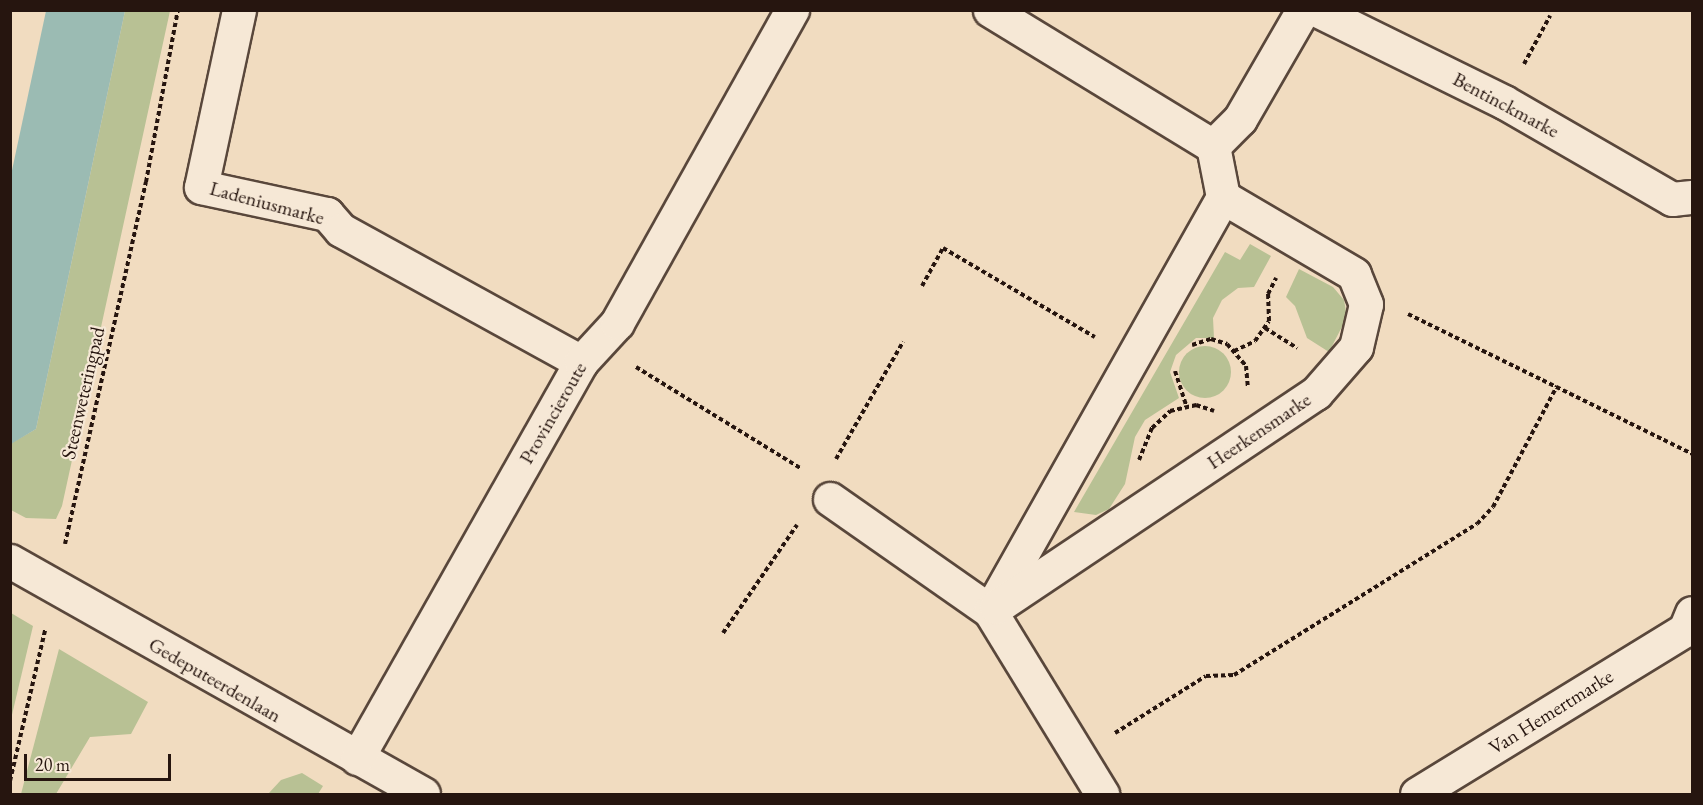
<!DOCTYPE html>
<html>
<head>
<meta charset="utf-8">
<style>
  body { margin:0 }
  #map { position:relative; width:1703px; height:805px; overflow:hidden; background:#f1dcc0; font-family:"EB Garamond",serif }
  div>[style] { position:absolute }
  .green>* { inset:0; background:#b8c194 }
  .round { border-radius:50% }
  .water>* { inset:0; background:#9bbbb3 }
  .path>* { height:4px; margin-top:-2px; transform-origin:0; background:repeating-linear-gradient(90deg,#26150f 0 4.5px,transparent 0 7.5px) }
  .roads { filter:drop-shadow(2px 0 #59473b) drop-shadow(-2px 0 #59473b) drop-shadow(0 2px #59473b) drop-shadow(0 -2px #59473b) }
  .minor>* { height:33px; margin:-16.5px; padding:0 16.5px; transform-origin:16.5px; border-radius:16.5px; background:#f6e8d6 }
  span { translate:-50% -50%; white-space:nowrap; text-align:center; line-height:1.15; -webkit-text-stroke:4.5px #f6e8d6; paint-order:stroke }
  .street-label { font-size:20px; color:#26150f }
  .frame { position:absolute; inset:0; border:12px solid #26150f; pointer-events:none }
  .scale { position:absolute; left:24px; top:754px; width:147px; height:27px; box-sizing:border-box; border:3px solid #26150f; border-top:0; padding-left:8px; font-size:18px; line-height:21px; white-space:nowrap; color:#26150f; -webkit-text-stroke:4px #f6e8d6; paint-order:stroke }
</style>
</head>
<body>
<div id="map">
  <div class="green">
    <div style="clip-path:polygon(125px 11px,170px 11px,62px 506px,56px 519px,26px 518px,11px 510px,10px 444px,36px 429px)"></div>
    <div style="clip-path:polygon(1250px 244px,1271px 256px,1254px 287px,1238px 288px,1222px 300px,1213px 318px,1214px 338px,1196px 338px,1176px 355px,1170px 372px,1179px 398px,1145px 420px,1135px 437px,1125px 484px,1109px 509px,1096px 515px,1074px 512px,1225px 252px,1240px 260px)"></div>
    <div style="clip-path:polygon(1299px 269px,1333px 287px,1344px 300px,1347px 317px,1329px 352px,1307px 338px,1295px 306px,1286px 297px)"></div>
    <div class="round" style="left:1179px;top:346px;width:52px;height:52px"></div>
    <div style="clip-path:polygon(11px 613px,33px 626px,11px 719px)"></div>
    <div style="clip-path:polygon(59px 649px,148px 702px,131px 734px,90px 737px,56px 794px,21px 794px)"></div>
    <div style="clip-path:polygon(302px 773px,323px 786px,318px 794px,268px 794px,281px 780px)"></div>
  </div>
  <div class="water">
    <div style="clip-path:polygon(46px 11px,125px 11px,36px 429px,11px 444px,11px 175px)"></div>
  </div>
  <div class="path">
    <div style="left:1524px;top:64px;width:55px;rotate:-61.6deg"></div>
    <div style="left:922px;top:286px;width:43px;rotate:-61.1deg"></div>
    <div style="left:943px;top:248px;width:176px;rotate:30.4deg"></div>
    <div style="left:1408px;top:314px;width:317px;rotate:26.2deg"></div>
    <div style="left:1265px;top:328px;width:38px;rotate:32deg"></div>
    <div style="left:1192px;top:345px;width:20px;rotate:-18deg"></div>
    <div style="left:1211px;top:339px;width:17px;rotate:17deg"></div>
    <div style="left:1227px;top:344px;width:29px;rotate:49deg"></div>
    <div style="left:1246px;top:366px;width:22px;rotate:85deg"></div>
    <div style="left:1234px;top:351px;width:23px;rotate:-25deg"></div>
    <div style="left:1255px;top:341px;width:24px;rotate:-55deg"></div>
    <div style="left:1269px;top:321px;width:27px;rotate:-92deg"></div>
    <div style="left:1268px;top:294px;width:18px;rotate:-63deg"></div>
    <div style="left:636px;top:367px;width:193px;rotate:31.6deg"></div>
    <div style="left:1175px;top:371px;width:38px;rotate:72deg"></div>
    <div style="left:836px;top:459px;width:135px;rotate:-60.2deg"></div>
    <div style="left:1139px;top:460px;width:35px;rotate:-68deg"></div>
    <div style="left:1152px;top:428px;width:25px;rotate:-43deg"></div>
    <div style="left:1170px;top:411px;width:27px;rotate:-13deg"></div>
    <div style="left:1196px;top:405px;width:19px;rotate:18deg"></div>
    <div style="left:65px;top:544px;width:371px;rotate:-77.4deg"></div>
    <div style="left:146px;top:182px;width:175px;rotate:-79.5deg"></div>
    <div style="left:723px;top:633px;width:131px;rotate:-55.6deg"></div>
    <div style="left:1115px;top:733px;width:107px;rotate:-32.1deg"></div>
    <div style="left:1206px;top:676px;width:28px;rotate:-2deg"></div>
    <div style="left:1234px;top:675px;width:286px;rotate:-31.9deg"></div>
    <div style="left:1477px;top:524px;width:23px;rotate:-47deg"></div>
    <div style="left:1493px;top:507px;width:137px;rotate:-62.1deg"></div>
    <div style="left:10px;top:781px;width:155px;rotate:-76.9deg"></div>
  </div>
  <div class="roads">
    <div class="minor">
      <div style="left:239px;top:10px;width:181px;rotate:102.1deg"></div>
      <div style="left:201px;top:187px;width:129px;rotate:12.1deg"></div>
      <div style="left:327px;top:214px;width:21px;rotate:49deg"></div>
      <div style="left:341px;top:230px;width:274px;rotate:28.8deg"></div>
      <div style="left:990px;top:10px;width:261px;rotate:31.4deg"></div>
      <div style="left:1213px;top:146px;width:52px;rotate:78.9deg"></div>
      <div style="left:1223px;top:197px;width:475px;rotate:119.4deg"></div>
      <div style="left:1317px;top:10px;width:208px;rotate:26.2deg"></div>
      <div style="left:1504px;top:102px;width:194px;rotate:30deg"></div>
      <div style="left:1672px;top:199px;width:20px;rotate:-6deg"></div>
      <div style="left:1213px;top:146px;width:38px;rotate:-45deg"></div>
      <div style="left:1240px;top:119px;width:126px;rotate:-60deg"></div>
      <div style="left:830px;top:499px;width:195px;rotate:35deg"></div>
      <div style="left:990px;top:611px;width:215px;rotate:58.5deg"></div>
      <div style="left:10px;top:561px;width:474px;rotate:29.4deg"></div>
      <div style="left:996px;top:607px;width:385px;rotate:-33.8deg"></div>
      <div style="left:1316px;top:393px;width:61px;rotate:-49deg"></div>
      <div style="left:1356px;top:347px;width:44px;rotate:-76.9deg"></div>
      <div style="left:1366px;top:304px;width:32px;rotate:-112deg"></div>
      <div style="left:1354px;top:274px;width:152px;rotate:-149.6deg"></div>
      <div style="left:357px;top:758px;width:455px;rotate:-60.5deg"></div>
      <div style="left:581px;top:362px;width:53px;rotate:-47.3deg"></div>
      <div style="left:617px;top:323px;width:359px;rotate:-60.8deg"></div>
      <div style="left:1417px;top:794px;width:314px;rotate:-31.5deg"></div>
      <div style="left:1685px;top:630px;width:18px;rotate:-68deg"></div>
    </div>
  </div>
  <div class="street-label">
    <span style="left:1506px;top:105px;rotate:28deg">Bentinckmarke</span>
    <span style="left:267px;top:203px;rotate:15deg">Ladeniusmarke</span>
    <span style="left:83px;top:393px;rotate:-77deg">Steenweteringpad</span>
    <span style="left:553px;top:413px;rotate:-60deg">Provincieroute</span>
    <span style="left:1259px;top:431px;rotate:-34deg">Heerkensmarke</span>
    <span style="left:215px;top:680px;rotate:30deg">Gedeputeerdenlaan</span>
    <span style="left:1551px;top:712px;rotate:-32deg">Van Hemertmarke</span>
  </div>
  <div class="frame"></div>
  <div class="scale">20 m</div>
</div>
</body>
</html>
